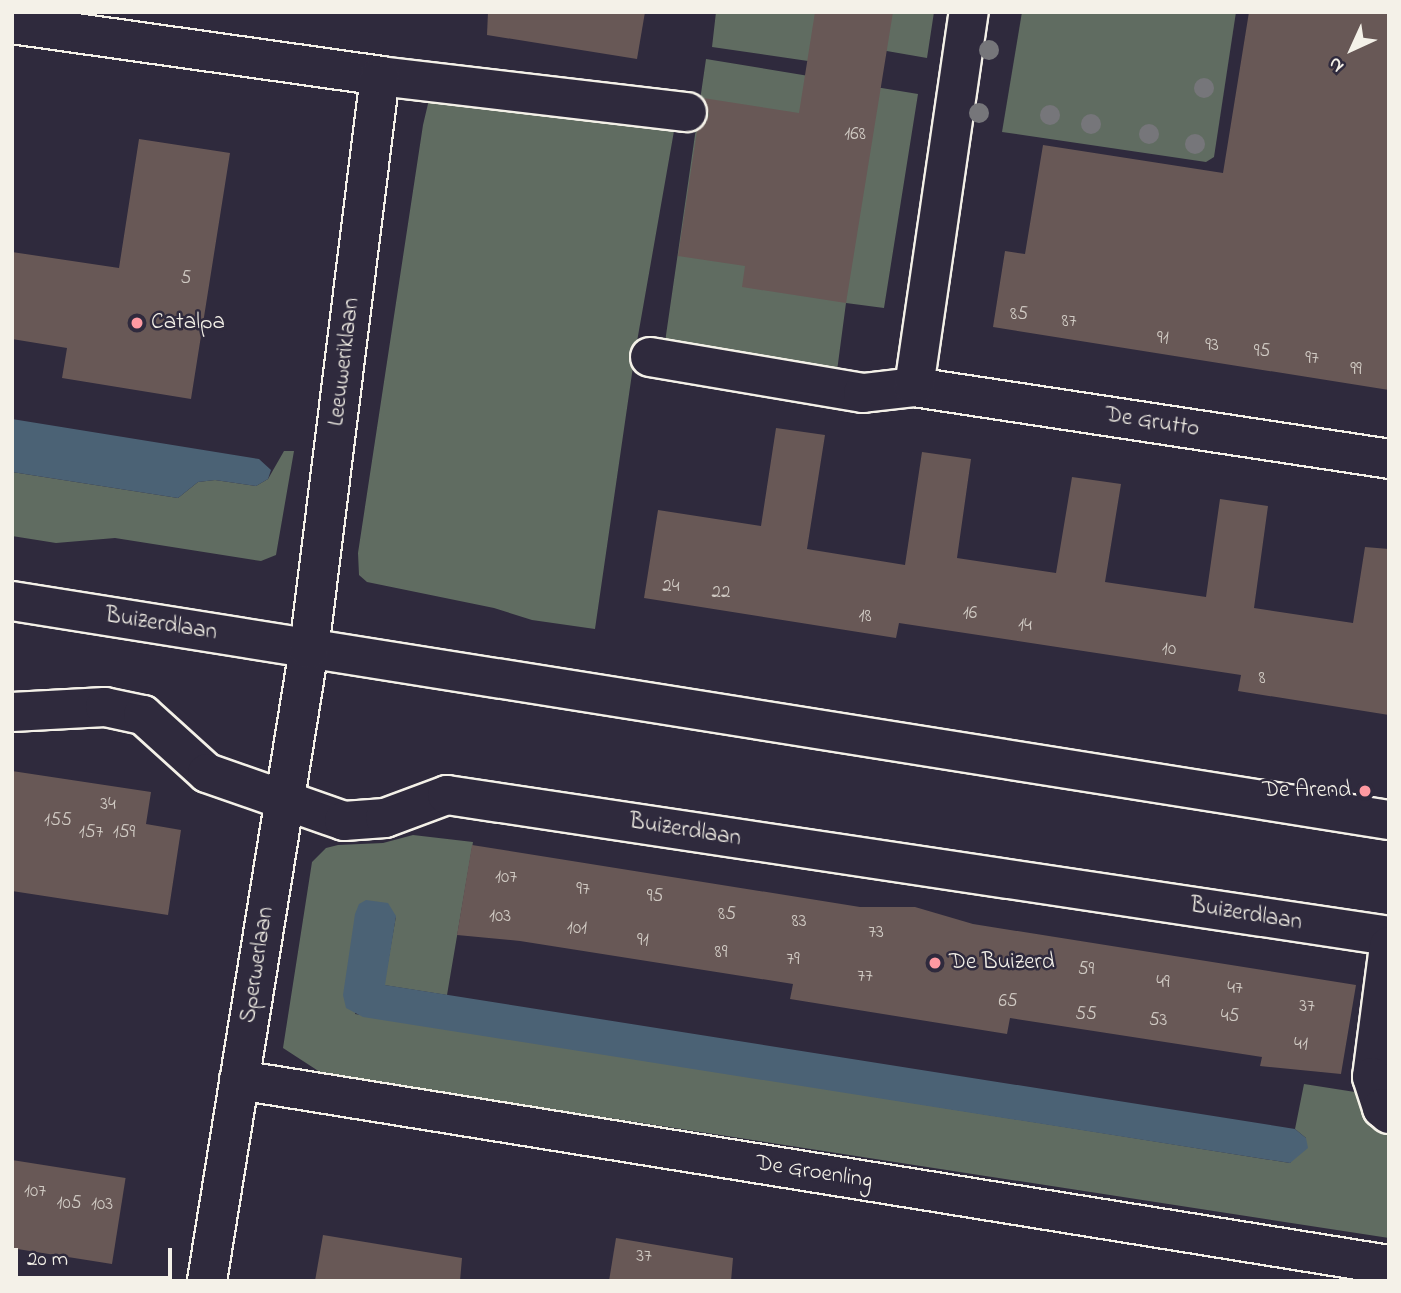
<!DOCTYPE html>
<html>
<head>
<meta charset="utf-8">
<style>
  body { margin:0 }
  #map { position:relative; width:1401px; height:1293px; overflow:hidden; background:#2f2a3d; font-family:"Indie Flower",sans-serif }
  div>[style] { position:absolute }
  .green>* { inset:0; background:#606c61 }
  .water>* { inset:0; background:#4b6275 }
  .building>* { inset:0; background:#685856; transform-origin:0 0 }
  .roads { filter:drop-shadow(2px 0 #f4f1e8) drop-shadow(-2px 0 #f4f1e8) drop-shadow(0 2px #f4f1e8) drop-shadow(0 -2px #f4f1e8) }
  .minor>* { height:38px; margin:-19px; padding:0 19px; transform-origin:19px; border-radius:19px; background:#2f2a3d }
  .trees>* { width:20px; height:20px; margin:-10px; border-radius:50%; background:#76767a }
  .dots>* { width:19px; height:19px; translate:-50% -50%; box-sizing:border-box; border:4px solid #2f2a3d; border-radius:50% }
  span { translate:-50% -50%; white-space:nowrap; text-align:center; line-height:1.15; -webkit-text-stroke:5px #2f2a3d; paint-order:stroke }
  .number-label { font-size:19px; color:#d1cbc4 }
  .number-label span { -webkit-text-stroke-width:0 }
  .poi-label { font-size:23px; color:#f4f1e8 }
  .left { translate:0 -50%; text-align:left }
  .right { translate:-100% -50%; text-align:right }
  .street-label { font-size:23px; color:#f4f1e8 }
  .frame { position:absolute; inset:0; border:14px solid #f4f1e8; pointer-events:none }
  .north { position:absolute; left:1317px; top:14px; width:70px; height:70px; -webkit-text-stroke:5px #2f2a3d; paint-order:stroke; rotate:225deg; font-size:19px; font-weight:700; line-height:28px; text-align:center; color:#f4f1e8 }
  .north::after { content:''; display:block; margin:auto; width:24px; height:32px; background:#f4f1e8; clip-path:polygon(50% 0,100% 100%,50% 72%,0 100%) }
  .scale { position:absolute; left:14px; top:1248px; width:158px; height:32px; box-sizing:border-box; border:4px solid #f4f1e8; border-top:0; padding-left:9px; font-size:21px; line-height:24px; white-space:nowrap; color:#f4f1e8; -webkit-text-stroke:5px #2f2a3d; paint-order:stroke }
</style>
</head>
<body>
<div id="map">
  <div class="green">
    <div style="clip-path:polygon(716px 12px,934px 12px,927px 58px,812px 38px,808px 61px,712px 47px)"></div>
    <div style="clip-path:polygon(1022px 12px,1236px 12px,1214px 157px,1206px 162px,1002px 132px)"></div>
    <div style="clip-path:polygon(706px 59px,918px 94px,884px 308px,846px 303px,837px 371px,665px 342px)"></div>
    <div style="clip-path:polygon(431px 91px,674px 131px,635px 353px,595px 629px,532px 620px,494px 608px,367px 582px,359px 575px,358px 553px,423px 125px)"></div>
    <div style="clip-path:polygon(284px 451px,294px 451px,276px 555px,261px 561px,115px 538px,56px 543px,12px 536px,12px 472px,178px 498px,198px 482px,215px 480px,256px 486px,268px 479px)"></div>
    <div style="clip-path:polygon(413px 835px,473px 842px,447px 995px,384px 985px,396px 916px,355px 1014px,1290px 1163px,1306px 1138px,1295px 1129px,1304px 1084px,1355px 1092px,1370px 1120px,1389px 1136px,1389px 1238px,323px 1074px,283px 1048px,312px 862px,326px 848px,338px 845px,383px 843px)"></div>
  </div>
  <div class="water">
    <div style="clip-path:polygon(12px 419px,259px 459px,271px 470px,268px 479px,256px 486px,215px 480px,198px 482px,178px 498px,12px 472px)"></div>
    <div style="clip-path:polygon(366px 900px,388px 903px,396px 916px,385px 985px,1295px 1129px,1306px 1138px,1308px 1148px,1290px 1163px,363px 1017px,346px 1008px,343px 995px,355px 914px,359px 904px)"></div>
  </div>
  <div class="building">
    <div style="clip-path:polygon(488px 12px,645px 12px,637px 59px,487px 35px)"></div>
    <div style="clip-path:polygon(815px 12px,893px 12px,846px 303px,742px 287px,745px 266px,678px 256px,697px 131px,705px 124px,709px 115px,703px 98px,799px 113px)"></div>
    <div style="clip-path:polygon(1249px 12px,1389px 12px,1389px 390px,993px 327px,1005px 251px,1025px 254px,1043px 145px,1223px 173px)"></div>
    <div style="clip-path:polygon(139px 139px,230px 153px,191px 399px,62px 378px,67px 348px,12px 339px,12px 252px,119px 268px)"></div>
    <div style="clip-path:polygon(776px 428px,825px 435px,807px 549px,905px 565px,922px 452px,971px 459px,957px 558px,1056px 573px,1072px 477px,1121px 484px,1105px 582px,1206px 597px,1220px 499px,1268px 506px,1254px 608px,1353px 623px,1365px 547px,1389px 549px,1389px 715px,1238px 691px,1241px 675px,899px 623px,896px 638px,644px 598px,658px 510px,761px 526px)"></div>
    <div style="clip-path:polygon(12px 771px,151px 792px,146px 824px,181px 830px,168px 915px,12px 891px)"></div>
    <div style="clip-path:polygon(472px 845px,860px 907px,915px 907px,973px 924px,1356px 985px,1341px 1074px,1260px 1066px,1262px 1057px,1010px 1018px,1007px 1034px,790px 999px,793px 984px,520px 941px,457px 935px)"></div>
    <div style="left:12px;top:1160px;width:115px;height:87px;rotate:9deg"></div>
    <div style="clip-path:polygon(323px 1235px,462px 1258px,460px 1281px,315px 1281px)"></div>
    <div style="clip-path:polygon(616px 1238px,733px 1258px,731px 1281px,609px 1281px)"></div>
  </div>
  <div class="roads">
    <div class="minor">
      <div style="left:12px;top:24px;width:372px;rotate:8deg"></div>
      <div style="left:380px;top:76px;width:309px;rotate:6.7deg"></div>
      <div style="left:650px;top:357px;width:216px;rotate:9.6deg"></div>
      <div style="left:863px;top:393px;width:51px;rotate:-6.7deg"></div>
      <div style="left:914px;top:387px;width:480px;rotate:8.6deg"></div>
      <div style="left:914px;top:387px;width:379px;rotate:-81.7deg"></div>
      <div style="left:12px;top:601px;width:1394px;rotate:9.04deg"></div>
      <div style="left:12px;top:712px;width:93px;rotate:-3.1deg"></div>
      <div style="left:105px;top:707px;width:39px;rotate:12deg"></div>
      <div style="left:143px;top:715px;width:86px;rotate:42.2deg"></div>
      <div style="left:207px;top:773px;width:145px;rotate:19.3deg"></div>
      <div style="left:344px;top:821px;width:41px;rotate:-4.2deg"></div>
      <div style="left:385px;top:818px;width:66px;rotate:-20.4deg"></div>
      <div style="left:447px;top:795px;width:952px;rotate:8.51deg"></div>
      <div style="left:1389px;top:946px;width:132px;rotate:97.4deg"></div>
      <div style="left:1372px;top:1077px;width:33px;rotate:72deg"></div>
      <div style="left:1382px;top:1108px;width:9px;rotate:41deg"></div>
      <div style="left:239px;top:1080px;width:1165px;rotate:9.14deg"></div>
      <div style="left:207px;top:1281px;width:640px;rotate:-80.83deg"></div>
      <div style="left:309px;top:649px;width:577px;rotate:-82.94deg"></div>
    </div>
  </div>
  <div class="trees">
    <div style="left:989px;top:50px"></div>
    <div style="left:1204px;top:88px"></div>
    <div style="left:979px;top:113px"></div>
    <div style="left:1050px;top:115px"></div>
    <div style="left:1091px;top:124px"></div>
    <div style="left:1149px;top:134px"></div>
    <div style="left:1195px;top:144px"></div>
  </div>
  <div class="dots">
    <div style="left:137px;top:323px;background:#ff9aa2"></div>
    <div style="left:1365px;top:791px;background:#ff9aa2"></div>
    <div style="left:935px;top:963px;background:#ff9aa2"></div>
  </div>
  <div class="number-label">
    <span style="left:855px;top:135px">168</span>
    <span style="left:186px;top:279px">5</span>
    <span style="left:1019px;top:315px">85</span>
    <span style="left:1069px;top:322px">87</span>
    <span style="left:1163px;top:339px">91</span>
    <span style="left:1212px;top:346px">93</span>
    <span style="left:1262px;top:352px">95</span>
    <span style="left:1312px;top:359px">97</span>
    <span style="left:1356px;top:370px">99</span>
    <span style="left:671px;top:587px">24</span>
    <span style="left:721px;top:593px">22</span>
    <span style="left:970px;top:614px">16</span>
    <span style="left:865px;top:617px">18</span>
    <span style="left:1025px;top:626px">14</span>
    <span style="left:1169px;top:650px">10</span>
    <span style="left:1262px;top:679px">8</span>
    <span style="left:108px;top:805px">34</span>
    <span style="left:58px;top:821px">155</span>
    <span style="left:91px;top:833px">157</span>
    <span style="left:124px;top:833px">159</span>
    <span style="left:506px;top:878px">107</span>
    <span style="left:583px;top:890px">97</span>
    <span style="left:655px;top:897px">95</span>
    <span style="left:727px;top:915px">85</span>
    <span style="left:500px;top:917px">103</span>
    <span style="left:799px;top:922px">83</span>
    <span style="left:577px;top:929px">101</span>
    <span style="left:876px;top:933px">73</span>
    <span style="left:643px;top:941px">91</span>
    <span style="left:721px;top:953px">89</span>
    <span style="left:793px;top:960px">79</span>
    <span style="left:1086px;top:970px">59</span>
    <span style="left:865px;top:977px">77</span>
    <span style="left:1163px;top:983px">49</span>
    <span style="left:1235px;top:989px">47</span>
    <span style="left:1008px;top:1002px">65</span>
    <span style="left:1307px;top:1007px">37</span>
    <span style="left:1086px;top:1015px">55</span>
    <span style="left:1230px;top:1017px">45</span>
    <span style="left:1158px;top:1021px">53</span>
    <span style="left:1301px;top:1045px">41</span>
    <span style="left:35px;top:1192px">107</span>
    <span style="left:69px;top:1204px">105</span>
    <span style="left:102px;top:1205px">103</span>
    <span style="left:644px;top:1257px">37</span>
  </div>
  <div class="poi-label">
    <span class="left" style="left:151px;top:323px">Catalpa</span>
    <span class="right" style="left:1351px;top:791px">De Arend</span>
    <span class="left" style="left:949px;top:963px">De Buizerd</span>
  </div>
  <div class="street-label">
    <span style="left:345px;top:362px;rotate:-83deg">Leeuweriklaan</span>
    <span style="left:1152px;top:423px;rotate:9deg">De Grutto</span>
    <span style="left:161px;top:625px;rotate:9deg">Buizerdlaan</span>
    <span style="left:685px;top:831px;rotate:9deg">Buizerdlaan</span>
    <span style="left:1246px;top:915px;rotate:9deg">Buizerdlaan</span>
    <span style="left:258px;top:965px;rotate:-81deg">Sperwerlaan</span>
    <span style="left:814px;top:1173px;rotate:9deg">De Groenling</span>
  </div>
  <div class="frame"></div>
  <div class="north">N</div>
  <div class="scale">20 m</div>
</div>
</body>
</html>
